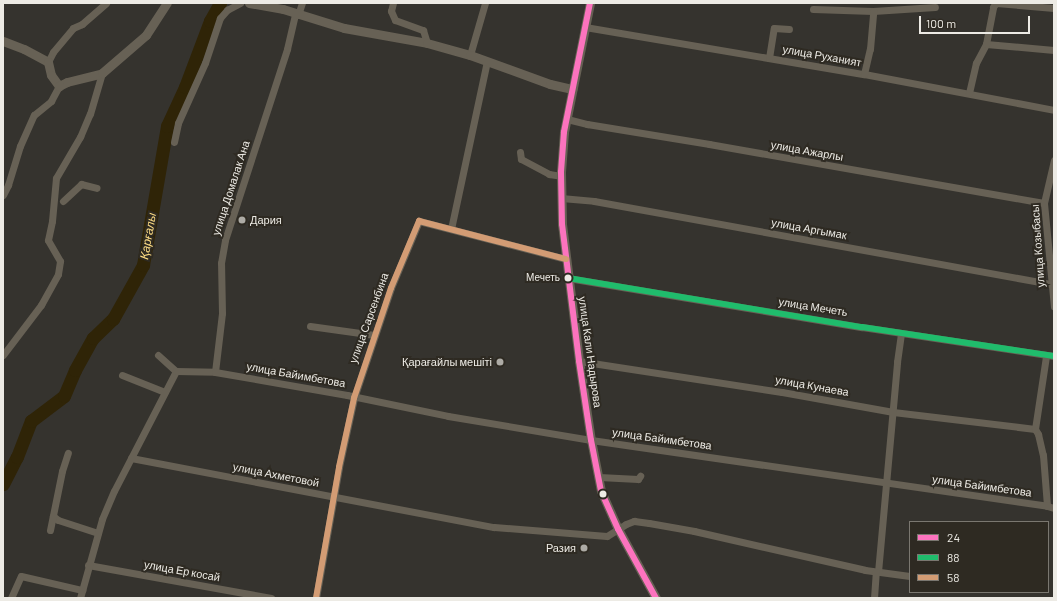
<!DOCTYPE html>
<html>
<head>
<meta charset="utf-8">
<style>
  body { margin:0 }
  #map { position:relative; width:1057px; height:601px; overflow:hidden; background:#35332e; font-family:Barlow,sans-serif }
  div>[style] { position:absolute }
  .river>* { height:13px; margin:-6.5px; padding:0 6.5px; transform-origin:6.5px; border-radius:6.5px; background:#2f2407 }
  .minor>* { height:7px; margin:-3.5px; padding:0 3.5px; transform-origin:3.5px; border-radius:3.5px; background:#676155 }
  .tertiary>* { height:9px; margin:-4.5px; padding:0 4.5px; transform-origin:4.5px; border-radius:4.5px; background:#676155 }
  .bus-1>* { height:6px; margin:-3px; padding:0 3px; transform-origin:3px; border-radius:3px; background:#fc73be }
  .bus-2>* { height:6px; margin:-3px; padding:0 3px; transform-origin:3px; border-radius:3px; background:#20bc6c }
  .bus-3>* { height:6px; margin:-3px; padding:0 3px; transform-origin:3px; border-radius:3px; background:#d39c74 }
  .dots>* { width:11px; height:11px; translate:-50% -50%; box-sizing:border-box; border:2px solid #2e2a22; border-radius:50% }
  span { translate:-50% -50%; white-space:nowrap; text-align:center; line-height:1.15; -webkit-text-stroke:4px #2e2a22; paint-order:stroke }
  .bus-label { font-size:10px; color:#edebe5 }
  .right { translate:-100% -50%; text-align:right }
  .street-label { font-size:11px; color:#edebe5 }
  .poi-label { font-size:11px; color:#edebe5 }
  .left { translate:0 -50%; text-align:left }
  .water-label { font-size:12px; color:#fcdb83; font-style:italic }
  .frame { position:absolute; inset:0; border:4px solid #edebe5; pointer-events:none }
  .legend { position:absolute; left:909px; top:521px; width:140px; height:72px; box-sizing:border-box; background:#2e2a22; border:1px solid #7a7770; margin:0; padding:5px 7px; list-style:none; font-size:12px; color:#edebe5 }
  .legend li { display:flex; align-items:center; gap:8px; height:20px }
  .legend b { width:20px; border:1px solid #7a7770 }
  .scale { position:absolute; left:919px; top:16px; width:111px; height:18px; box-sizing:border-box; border:2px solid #edebe5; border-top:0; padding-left:5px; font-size:12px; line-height:14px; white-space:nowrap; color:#edebe5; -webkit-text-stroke:3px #2e2a22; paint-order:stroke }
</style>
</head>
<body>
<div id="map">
  <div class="river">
    <div style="left:3px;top:484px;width:30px;rotate:-63deg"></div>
    <div style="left:17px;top:457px;width:39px;rotate:-69deg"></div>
    <div style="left:31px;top:421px;width:41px;rotate:-37.1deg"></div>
    <div style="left:64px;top:396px;width:28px;rotate:-67deg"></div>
    <div style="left:75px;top:370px;width:37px;rotate:-61deg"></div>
    <div style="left:93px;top:338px;width:28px;rotate:-44deg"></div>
    <div style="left:113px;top:319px;width:62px;rotate:-60.9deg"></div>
    <div style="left:143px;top:265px;width:141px;rotate:-80.2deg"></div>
    <div style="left:167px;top:126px;width:43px;rotate:-65.2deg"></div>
    <div style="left:185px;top:87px;width:71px;rotate:-69.3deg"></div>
    <div style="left:210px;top:21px;width:21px;rotate:-61deg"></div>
  </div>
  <div class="minor">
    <div style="left:393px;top:3px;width:8px;rotate:104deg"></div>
    <div style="left:391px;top:11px;width:10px;rotate:66deg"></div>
    <div style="left:395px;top:20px;width:30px;rotate:20deg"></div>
    <div style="left:423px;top:30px;width:14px;rotate:73deg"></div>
    <div style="left:813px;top:9px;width:60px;rotate:1.9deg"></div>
    <div style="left:873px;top:11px;width:62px;rotate:-3.7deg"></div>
    <div style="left:298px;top:15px;width:13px;rotate:-72deg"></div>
    <div style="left:585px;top:27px;width:283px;rotate:9.6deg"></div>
    <div style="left:864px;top:74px;width:193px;rotate:10.7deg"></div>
    <div style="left:986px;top:44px;width:68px;rotate:5deg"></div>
    <div style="left:470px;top:55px;width:54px;rotate:-73.9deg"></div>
    <div style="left:769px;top:58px;width:30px;rotate:-81deg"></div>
    <div style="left:774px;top:28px;width:15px;rotate:4deg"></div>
    <div style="left:48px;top:62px;width:11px;rotate:-63deg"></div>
    <div style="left:53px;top:52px;width:31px;rotate:-50deg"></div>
    <div style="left:73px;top:28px;width:10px;rotate:-24deg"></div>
    <div style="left:82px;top:24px;width:32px;rotate:-41deg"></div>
    <div style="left:864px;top:74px;width:26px;rotate:-77deg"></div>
    <div style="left:870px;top:49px;width:38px;rotate:-85deg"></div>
    <div style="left:969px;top:93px;width:31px;rotate:-77deg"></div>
    <div style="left:976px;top:63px;width:21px;rotate:-62deg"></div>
    <div style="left:986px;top:44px;width:38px;rotate:-79deg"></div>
    <div style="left:993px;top:7px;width:5px;rotate:-53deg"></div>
    <div style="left:996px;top:3px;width:58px;rotate:4.9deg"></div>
    <div style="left:567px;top:119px;width:21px;rotate:14deg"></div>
    <div style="left:587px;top:124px;width:124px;rotate:9.3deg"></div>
    <div style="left:709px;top:144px;width:340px;rotate:10deg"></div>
    <div style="left:174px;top:142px;width:19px;rotate:-78deg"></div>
    <div style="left:178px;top:123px;width:66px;rotate:-65.8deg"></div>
    <div style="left:205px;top:63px;width:47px;rotate:-71.6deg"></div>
    <div style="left:220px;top:18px;width:11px;rotate:-49deg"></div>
    <div style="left:227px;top:10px;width:15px;rotate:-28deg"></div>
    <div style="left:520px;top:152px;width:7px;rotate:82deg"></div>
    <div style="left:521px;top:159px;width:32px;rotate:28deg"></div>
    <div style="left:549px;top:174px;width:12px;rotate:9deg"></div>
    <div style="left:1054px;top:160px;width:44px;rotate:103.1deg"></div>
    <div style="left:1044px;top:203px;width:104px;rotate:84.5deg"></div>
    <div style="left:3px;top:195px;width:11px;rotate:-63deg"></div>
    <div style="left:8px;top:185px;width:41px;rotate:-72.9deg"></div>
    <div style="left:20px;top:146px;width:34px;rotate:-66deg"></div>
    <div style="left:34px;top:115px;width:22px;rotate:-39deg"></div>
    <div style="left:51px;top:101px;width:17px;rotate:-62deg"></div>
    <div style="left:561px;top:198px;width:33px;rotate:5deg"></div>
    <div style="left:594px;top:201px;width:465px;rotate:10.3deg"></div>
    <div style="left:63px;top:201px;width:25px;rotate:-43deg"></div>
    <div style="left:81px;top:184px;width:16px;rotate:14deg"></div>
    <div style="left:451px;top:229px;width:172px;rotate:-77.9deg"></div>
    <div style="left:568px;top:278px;width:298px;rotate:9.5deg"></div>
    <div style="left:862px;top:327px;width:194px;rotate:8.6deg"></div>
    <div style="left:310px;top:326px;width:65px;rotate:8deg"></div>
    <div style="left:3px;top:355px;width:63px;rotate:-52.8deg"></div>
    <div style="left:41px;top:305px;width:35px;rotate:-61deg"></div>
    <div style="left:58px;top:274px;width:13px;rotate:-81deg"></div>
    <div style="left:60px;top:261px;width:24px;rotate:-120deg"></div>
    <div style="left:48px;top:240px;width:19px;rotate:-78deg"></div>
    <div style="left:52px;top:221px;width:43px;rotate:-84.7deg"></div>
    <div style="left:56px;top:178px;width:48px;rotate:-59.7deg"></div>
    <div style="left:80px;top:137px;width:25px;rotate:-67deg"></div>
    <div style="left:90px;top:114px;width:43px;rotate:-73.7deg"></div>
    <div style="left:158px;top:355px;width:24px;rotate:42deg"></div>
    <div style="left:579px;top:361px;width:205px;rotate:8.7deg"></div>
    <div style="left:782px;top:392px;width:113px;rotate:10.2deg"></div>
    <div style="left:893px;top:412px;width:143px;rotate:6.8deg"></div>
    <div style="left:1035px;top:429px;width:6px;rotate:59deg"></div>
    <div style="left:1038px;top:434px;width:22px;rotate:77deg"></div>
    <div style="left:1043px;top:455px;width:51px;rotate:85.5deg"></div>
    <div style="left:1047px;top:506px;width:7px;rotate:16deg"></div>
    <div style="left:215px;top:372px;width:59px;rotate:-83.2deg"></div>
    <div style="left:222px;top:313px;width:50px;rotate:-91.1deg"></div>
    <div style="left:221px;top:263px;width:23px;rotate:-80deg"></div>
    <div style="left:225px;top:240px;width:201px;rotate:-72deg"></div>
    <div style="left:287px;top:49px;width:36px;rotate:-77deg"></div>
    <div style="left:122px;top:375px;width:46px;rotate:21.6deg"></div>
    <div style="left:1035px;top:429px;width:74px;rotate:-81.4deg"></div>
    <div style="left:131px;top:458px;width:369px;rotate:10.8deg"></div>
    <div style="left:494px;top:527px;width:113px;rotate:4.6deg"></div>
    <div style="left:607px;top:536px;width:22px;rotate:-32deg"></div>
    <div style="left:626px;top:524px;width:9px;rotate:-21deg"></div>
    <div style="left:634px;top:521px;width:15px;rotate:8deg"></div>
    <div style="left:649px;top:523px;width:46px;rotate:10.1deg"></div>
    <div style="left:694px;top:531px;width:175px;rotate:12.8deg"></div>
    <div style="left:865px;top:570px;width:45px;rotate:7.6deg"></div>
    <div style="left:599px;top:477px;width:39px;rotate:3deg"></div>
    <div style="left:638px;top:479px;width:4px;rotate:-56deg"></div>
    <div style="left:53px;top:516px;width:6px;rotate:39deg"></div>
    <div style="left:58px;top:520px;width:42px;rotate:18deg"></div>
    <div style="left:50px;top:530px;width:60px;rotate:-78.5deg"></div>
    <div style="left:62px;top:471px;width:19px;rotate:-72deg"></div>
    <div style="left:88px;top:565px;width:186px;rotate:10.2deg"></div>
    <div style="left:878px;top:572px;width:211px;rotate:-84.8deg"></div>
    <div style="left:897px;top:362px;width:29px;rotate:-82deg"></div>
    <div style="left:11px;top:598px;width:24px;rotate:-66deg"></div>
    <div style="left:21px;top:576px;width:63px;rotate:12.9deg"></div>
    <div style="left:80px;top:598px;width:82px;rotate:-74.4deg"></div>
    <div style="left:102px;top:519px;width:30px;rotate:-67deg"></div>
    <div style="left:114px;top:491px;width:135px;rotate:-62.7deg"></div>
    <div style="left:176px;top:371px;width:39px;rotate:1deg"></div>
    <div style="left:215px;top:372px;width:134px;rotate:9.9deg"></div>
    <div style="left:347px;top:395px;width:103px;rotate:11.7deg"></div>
    <div style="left:448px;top:416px;width:145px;rotate:9.5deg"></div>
    <div style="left:591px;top:440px;width:461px;rotate:8.2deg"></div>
    <div style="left:316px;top:598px;width:133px;rotate:-80deg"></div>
    <div style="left:339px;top:467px;width:71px;rotate:-77.7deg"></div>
    <div style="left:354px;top:398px;width:116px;rotate:-71.4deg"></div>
    <div style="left:391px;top:288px;width:73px;rotate:-67.3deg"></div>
    <div style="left:419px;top:221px;width:152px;rotate:14.5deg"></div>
    <div style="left:874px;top:598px;width:26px;rotate:-86deg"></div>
  </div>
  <div class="tertiary">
    <div style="left:249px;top:3px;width:35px;rotate:10deg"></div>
    <div style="left:283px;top:9px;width:64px;rotate:17.3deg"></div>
    <div style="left:344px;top:28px;width:84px;rotate:10.2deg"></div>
    <div style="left:427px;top:43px;width:45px;rotate:15.6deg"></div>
    <div style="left:470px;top:55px;width:85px;rotate:19.9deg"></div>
    <div style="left:550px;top:84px;width:23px;rotate:13deg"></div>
    <div style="left:590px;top:3px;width:132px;rotate:101.4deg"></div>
    <div style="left:564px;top:132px;width:40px;rotate:94.3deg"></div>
    <div style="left:561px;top:172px;width:52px;rotate:88.9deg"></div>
    <div style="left:562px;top:224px;width:138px;rotate:82.9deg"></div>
    <div style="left:579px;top:361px;width:80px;rotate:81.4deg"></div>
    <div style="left:591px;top:440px;width:52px;rotate:78.9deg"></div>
    <div style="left:601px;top:491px;width:42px;rotate:65.9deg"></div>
    <div style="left:618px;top:529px;width:79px;rotate:61.2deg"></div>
    <div style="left:3px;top:41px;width:22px;rotate:21deg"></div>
    <div style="left:24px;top:49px;width:27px;rotate:28deg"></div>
    <div style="left:48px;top:62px;width:13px;rotate:77deg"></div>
    <div style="left:51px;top:75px;width:14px;rotate:54deg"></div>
    <div style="left:59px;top:86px;width:9px;rotate:-27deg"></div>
    <div style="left:67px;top:82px;width:36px;rotate:-14deg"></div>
    <div style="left:102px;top:73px;width:58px;rotate:-40.8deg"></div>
    <div style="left:146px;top:35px;width:38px;rotate:-57deg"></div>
  </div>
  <div class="bus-1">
    <div style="left:590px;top:3px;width:132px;rotate:101.4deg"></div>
    <div style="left:564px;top:132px;width:40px;rotate:94.3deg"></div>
    <div style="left:561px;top:172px;width:52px;rotate:88.9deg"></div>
    <div style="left:562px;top:224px;width:138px;rotate:82.9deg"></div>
    <div style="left:579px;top:361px;width:80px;rotate:81.4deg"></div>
    <div style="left:591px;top:440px;width:52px;rotate:78.9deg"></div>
    <div style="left:601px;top:491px;width:42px;rotate:65.9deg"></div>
    <div style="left:618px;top:529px;width:79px;rotate:61.2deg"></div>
  </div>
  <div class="bus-2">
    <div style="left:568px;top:278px;width:298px;rotate:9.5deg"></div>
    <div style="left:862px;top:327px;width:194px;rotate:8.6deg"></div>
  </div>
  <div class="bus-3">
    <div style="left:316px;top:598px;width:133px;rotate:-80deg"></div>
    <div style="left:339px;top:467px;width:71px;rotate:-77.7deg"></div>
    <div style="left:354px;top:398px;width:116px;rotate:-71.4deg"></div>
    <div style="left:391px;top:288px;width:73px;rotate:-67.3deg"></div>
    <div style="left:419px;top:221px;width:152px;rotate:14.5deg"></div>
  </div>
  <div class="dots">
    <div style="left:242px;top:220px;background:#adaba5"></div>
    <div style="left:568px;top:278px;background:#edebe5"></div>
    <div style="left:500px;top:362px;background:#adaba5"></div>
    <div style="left:603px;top:494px;background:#edebe5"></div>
    <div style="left:584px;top:548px;background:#adaba5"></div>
  </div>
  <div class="bus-label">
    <span class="right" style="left:560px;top:278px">Мечеть</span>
  </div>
  <div class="street-label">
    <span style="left:822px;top:56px;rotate:10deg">улица Руханият</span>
    <span style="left:807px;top:151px;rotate:10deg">улица Ажарлы</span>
    <span style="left:231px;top:188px;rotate:-72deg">улица Домалак Ана</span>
    <span style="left:809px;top:229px;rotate:10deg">улица Аргымак</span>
    <span style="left:1038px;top:246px;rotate:-94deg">улица Козыбасы</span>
    <span style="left:813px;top:307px;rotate:9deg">улица Мечеть</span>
    <span style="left:369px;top:318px;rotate:-70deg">улица Сарсенбина</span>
    <span style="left:590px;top:352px;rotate:82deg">улица Кали Надырова</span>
    <span style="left:296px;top:375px;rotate:10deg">улица Байимбетова</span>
    <span style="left:812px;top:386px;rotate:10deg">улица Кунаева</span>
    <span style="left:662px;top:439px;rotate:8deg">улица Байимбетова</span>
    <span style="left:276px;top:475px;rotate:11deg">улица Ахметовой</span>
    <span style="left:982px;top:486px;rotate:8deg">улица Байимбетова</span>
    <span style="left:182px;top:571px;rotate:10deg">улица Ер косай</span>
  </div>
  <div class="poi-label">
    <span class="left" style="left:250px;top:220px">Дария</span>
    <span class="right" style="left:492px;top:362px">Қарағайлы мешіті</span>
    <span class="right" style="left:576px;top:548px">Разия</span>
  </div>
  <div class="water-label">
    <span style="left:148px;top:236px;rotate:-80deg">Қарғалы</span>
  </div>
  <div class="frame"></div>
  <ul class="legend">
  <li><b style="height:5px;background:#fc73be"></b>24</li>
  <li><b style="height:5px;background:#20bc6c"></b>88</li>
  <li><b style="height:5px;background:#d39c74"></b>58</li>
  </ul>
  <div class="scale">100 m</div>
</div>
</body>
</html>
